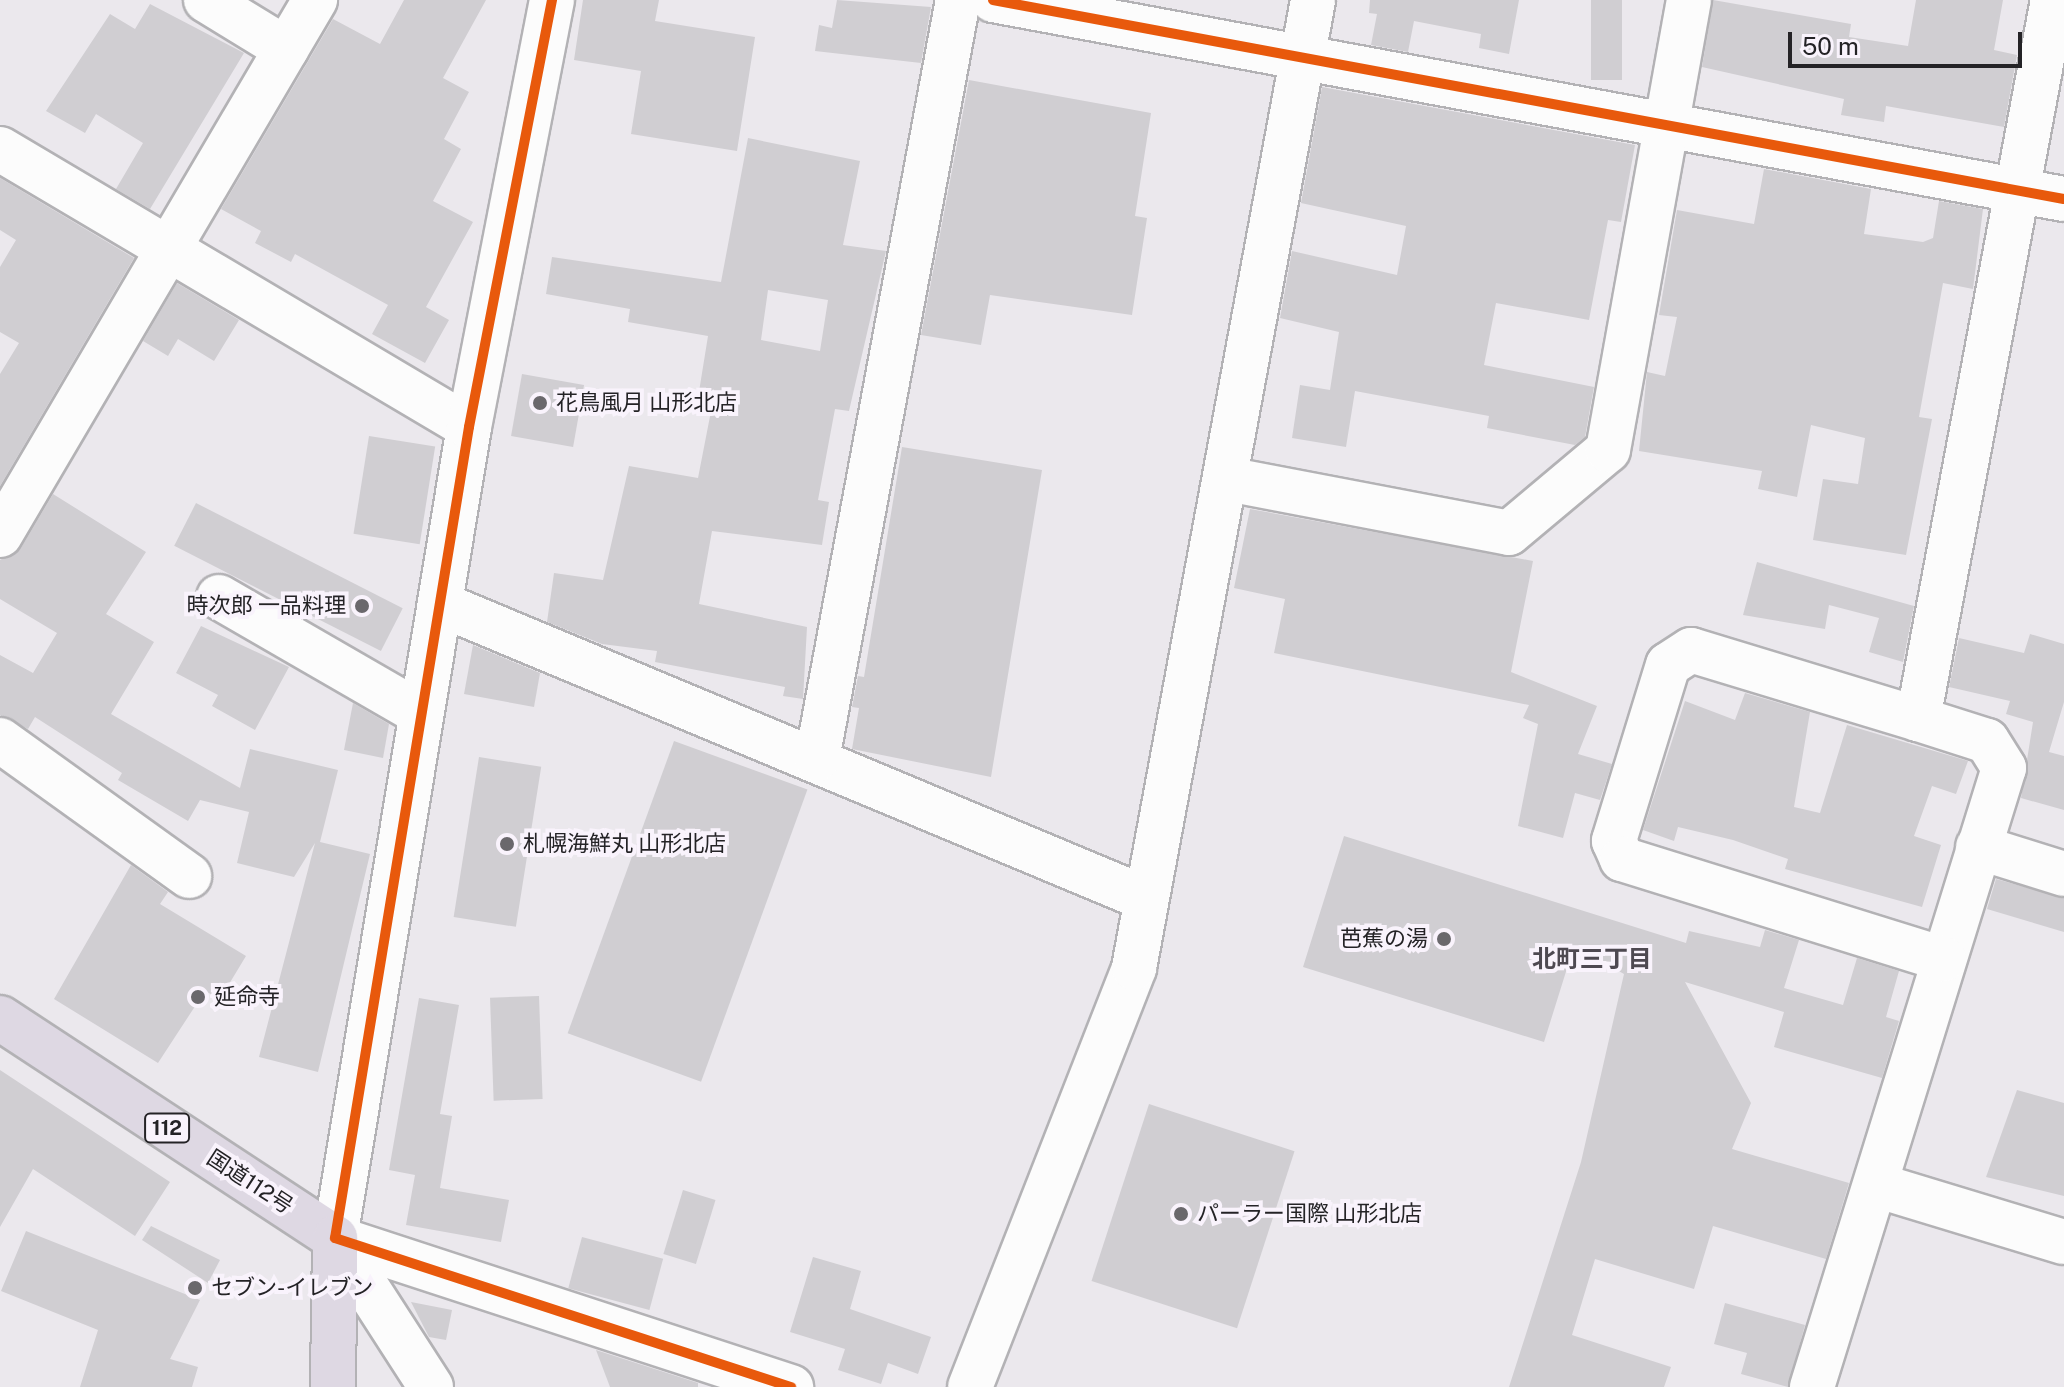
<!DOCTYPE html>
<html>
<head>
<meta charset="utf-8">
<style>
  body { margin:0 }
  #map { position:relative; width:2064px; height:1387px; overflow:hidden; background:#ebe8ed; font-family:"Public Sans","Noto Sans JP",sans-serif }
  div>[style] { position:absolute }
  .building>* { inset:0; background:#d0ced2; transform-origin:0 0 }
  .roads { filter:drop-shadow(2px 0 #b3b2b5) drop-shadow(-2px 0 #b3b2b5) drop-shadow(0 2px #b3b2b5) drop-shadow(0 -2px #b3b2b5) }
  .minor>* { height:44px; margin:-22px; padding:0 22px; transform-origin:22px; border-radius:22px; background:#fcfcfc }
  .highway>* { height:44px; margin:-22px; padding:0 22px; transform-origin:22px; border-radius:22px; background:#ded8e3 }
  .cycleway>* { height:10px; margin:-5px; padding:0 5px; transform-origin:5px; border-radius:5px; background:#e8590c }
  .dots>* { width:22px; height:22px; translate:-50% -50%; box-sizing:border-box; border:4px solid #f9f3fc; border-radius:50% }
  span { translate:-50% -50%; white-space:nowrap; text-align:center; line-height:1.15; -webkit-text-stroke:8px #f9f3fc; paint-order:stroke }
  .shield-label span { padding:2px 6px; background:#f9f3fc; border:2px solid; border-radius:6px; -webkit-text-stroke-width:0 }
  .shield-label { font-size:20px; color:#242326; font-weight:700 }
  .poi-label { font-size:22px; color:#242326 }
  .left { translate:0 -50%; text-align:left }
  .right { translate:-100% -50%; text-align:right }
  .street-label { font-size:22px; color:#242326 }
  .neighbourhood-label { font-size:24px; color:#4e4951; font-weight:700 }
  .scale { position:absolute; left:1788px; top:32px; width:234px; height:36px; box-sizing:border-box; border:4px solid #242326; border-top:0; padding-left:10px; font-size:24px; line-height:28px; white-space:nowrap; color:#242326; -webkit-text-stroke:6px #f9f3fc; paint-order:stroke }
</style>
</head>
<body>
<div id="map">
  <div class="building">
    <div style="clip-path:polygon(404px 0,486px 0,443px 78px,469px 92px,444px 139px,461px 149px,433px 201px,473px 222px,426px 307px,449px 320px,425px 363px,372px 334px,388px 305px,295px 254px,291px 262px,255px 243px,261px 231px,221px 209px,333px 19px,380px 44px)"></div>
    <div style="clip-path:polygon(583px 0,659px 0,655px 21px,755px 37px,737px 151px,631px 134px,641px 71px,574px 60px)"></div>
    <div style="clip-path:polygon(837px 0,931px 7px,921px 63px,815px 51px,819px 25px,832px 28px)"></div>
    <div style="clip-path:polygon(1370px 0,1519px 0,1509px 54px,1479px 48px,1481px 34px,1414px 21px,1408px 52px,1371px 45px,1377px 14px,1369px 13px)"></div>
    <div style="left:1591px;top:0;width:31px;height:80px"></div>
    <div style="clip-path:polygon(1713px 0,1851px 24px,1849px 37px,1908px 46px,1916px 0,2003px 0,1994px 50px,2017px 55px,2004px 127px,1886px 106px,1884px 122px,1841px 115px,1844px 99px,1702px 67px)"></div>
    <div style="clip-path:polygon(150px 4px,244px 53px,150px 209px,116px 189px,143px 143px,96px 114px,85px 133px,46px 111px,110px 14px,135px 29px)"></div>
    <div style="clip-path:polygon(969px 80px,1151px 113px,1135px 216px,1147px 218px,1132px 315px,990px 295px,981px 345px,921px 335px)"></div>
    <div style="clip-path:polygon(1322px 87px,1635px 145px,1621px 222px,1608px 220px,1589px 320px,1496px 303px,1484px 365px,1594px 387px,1585px 437px,1575px 445px,1487px 428px,1489px 416px,1355px 391px,1346px 447px,1292px 438px,1300px 385px,1330px 390px,1339px 332px,1280px 318px,1292px 251px,1397px 275px,1406px 226px,1301px 203px)"></div>
    <div style="clip-path:polygon(evenodd,748px 138px,860px 161px,843px 245px,886px 251px,849px 411px,835px 409px,818px 500px,829px 502px,822px 545px,712px 531px,699px 604px,807px 627px,803px 699px,783px 696px,785px 687px,655px 662px,657px 651px,602px 644px,547px 622px,554px 573px,603px 580px,629px 466px,698px 478px,712px 406px,697px 404px,708px 336px,628px 322px,630px 309px,546px 294px,552px 257px,721px 282px,748px 138px,768px 290px,828px 300px,820px 351px,761px 340px,768px 290px)"></div>
    <div style="clip-path:polygon(1764px 169px,1871px 189px,1864px 234px,1923px 242px,1933px 238px,1939px 201px,1983px 209px,1973px 289px,1943px 283px,1919px 417px,1932px 419px,1906px 555px,1813px 540px,1823px 479px,1858px 484px,1865px 438px,1811px 425px,1797px 497px,1758px 489px,1762px 471px,1639px 451px,1647px 372px,1665px 376px,1677px 317px,1659px 315px,1677px 210px,1754px 224px)"></div>
    <div style="clip-path:polygon(0 178px,134px 258px,0 486px,0 374px,19px 343px,0 332px,0 267px,16px 240px,0 230px)"></div>
    <div style="clip-path:polygon(177px 283px,239px 320px,214px 361px,178px 339px,168px 356px,143px 341px)"></div>
    <div style="left:522px;top:374px;width:63px;height:63px;rotate:10deg"></div>
    <div style="left:369px;top:436px;width:67px;height:99px;rotate:9deg"></div>
    <div style="clip-path:polygon(902px 447px,1042px 470px,991px 777px,852px 749px,859px 708px,852px 707px,858px 676px,864px 677px)"></div>
    <div style="clip-path:polygon(53px 494px,146px 552px,106px 614px,154px 642px,111px 714px,240px 788px,250px 749px,338px 770px,320px 842px,370px 854px,318px 1072px,259px 1057px,315px 843px,294px 877px,237px 863px,249px 812px,200px 800px,188px 821px,118px 780px,122px 773px,35px 717px,28px 729px,0 715px,0 655px,33px 673px,57px 633px,0 599px,0 560px,21px 548px)"></div>
    <div style="left:196px;top:503px;width:232px;height:48px;rotate:27deg"></div>
    <div style="clip-path:polygon(1250px 509px,1533px 561px,1511px 672px,1597px 706px,1578px 754px,1612px 764px,1600px 800px,1575px 793px,1563px 838px,1518px 826px,1538px 724px,1523px 718px,1529px 705px,1274px 653px,1285px 599px,1234px 588px)"></div>
    <div style="clip-path:polygon(1757px 562px,1914px 606px,1903px 662px,1869px 652px,1879px 618px,1829px 605px,1825px 629px,1743px 615px)"></div>
    <div style="clip-path:polygon(201px 626px,289px 667px,255px 730px,212px 706px,218px 695px,176px 673px)"></div>
    <div style="clip-path:polygon(2030px 634px,2064px 644px,2064px 702px,2049px 752px,2064px 756px,2064px 810px,2021px 798px,2033px 722px,2006px 714px,2010px 701px,1949px 687px,1959px 638px,2024px 653px)"></div>
    <div style="clip-path:polygon(473px 645px,540px 673px,534px 707px,464px 694px)"></div>
    <div style="clip-path:polygon(1745px 693px,1810px 712px,1794px 807px,1820px 813px,1847px 725px,1968px 761px,1956px 794px,1932px 786px,1914px 836px,1941px 845px,1922px 907px,1785px 869px,1788px 859px,1733px 840px,1678px 827px,1674px 841px,1643px 830px,1685px 701px,1735px 720px)"></div>
    <div style="clip-path:polygon(353px 703px,389px 724px,383px 758px,344px 750px)"></div>
    <div style="left:674px;top:741px;width:142px;height:311px;rotate:20deg"></div>
    <div style="left:479px;top:757px;width:63px;height:162px;rotate:9deg"></div>
    <div style="clip-path:polygon(1344px 836px,1686px 943px,1689px 931px,1760px 947px,1765px 930px,1799px 940px,1784px 988px,1843px 1005px,1857px 958px,1899px 971px,1886px 1017px,1899px 1021px,1882px 1078px,1774px 1047px,1784px 1012px,1685px 982px,1751px 1103px,1732px 1149px,1849px 1183px,1826px 1259px,1713px 1226px,1694px 1289px,1595px 1259px,1572px 1335px,1671px 1367px,1664px 1387px,1509px 1387px,1581px 1162px,1624px 974px,1574px 946px,1544px 1042px,1303px 967px)"></div>
    <div style="clip-path:polygon(131px 865px,168px 892px,160px 904px,246px 956px,220px 999px,205px 991px,158px 1063px,54px 999px)"></div>
    <div style="clip-path:polygon(1996px 879px,2064px 898px,2064px 932px,1987px 909px)"></div>
    <div style="left:539px;top:996px;width:103px;height:49px;rotate:88deg"></div>
    <div style="clip-path:polygon(419px 998px,459px 1005px,440px 1114px,452px 1116px,440px 1188px,509px 1200px,501px 1242px,406px 1225px,415px 1175px,389px 1170px)"></div>
    <div style="clip-path:polygon(0 1070px,170px 1182px,135px 1236px,33px 1169px,0 1227px)"></div>
    <div style="clip-path:polygon(2017px 1090px,2064px 1103px,2064px 1196px,1986px 1177px)"></div>
    <div style="left:1149px;top:1104px;width:153px;height:186px;rotate:18deg"></div>
    <div style="left:683px;top:1190px;width:34px;height:67px;rotate:17deg"></div>
    <div style="clip-path:polygon(151px 1226px,220px 1260px,208px 1283px,142px 1240px)"></div>
    <div style="clip-path:polygon(26px 1231px,200px 1300px,170px 1359px,198px 1367px,192px 1387px,80px 1387px,98px 1330px,1px 1291px)"></div>
    <div style="left:582px;top:1237px;width:84px;height:53px;rotate:15deg"></div>
    <div style="clip-path:polygon(813px 1257px,861px 1271px,850px 1309px,931px 1337px,918px 1374px,888px 1363px,881px 1384px,838px 1370px,845px 1349px,790px 1332px)"></div>
    <div style="clip-path:polygon(411px 1302px,452px 1310px,446px 1340px,429px 1337px)"></div>
    <div style="clip-path:polygon(1725px 1303px,1805px 1325px,1788px 1387px,1741px 1374px,1747px 1353px,1714px 1344px)"></div>
    <div style="clip-path:polygon(596px 1350px,698px 1383px,698px 1387px,610px 1387px)"></div>
  </div>
  <div class="roads">
    <div class="minor">
      <div style="left:206px;top:0;width:94px;rotate:31.5deg"></div>
      <div style="left:993px;top:0;width:1089px;rotate:10.53deg"></div>
      <div style="left:0;top:149px;width:545px;rotate:30.66deg"></div>
      <div style="left:1227px;top:479px;width:287px;rotate:10.8deg"></div>
      <div style="left:1509px;top:533px;width:129px;rotate:-40deg"></div>
      <div style="left:1608px;top:450px;width:457px;rotate:-79.8deg"></div>
      <div style="left:0;top:535px;width:621px;rotate:-59.51deg"></div>
      <div style="left:219px;top:597px;width:232px;rotate:30deg"></div>
      <div style="left:440px;top:604px;width:761px;rotate:22.65deg"></div>
      <div style="left:1918px;top:719px;width:732px;rotate:-79.37deg"></div>
      <div style="left:0;top:740px;width:233px;rotate:35.7deg"></div>
      <div style="left:817px;top:759px;width:772px;rotate:-79.48deg"></div>
      <div style="left:1978px;top:847px;width:90px;rotate:17.4deg"></div>
      <div style="left:1876px;top:1185px;width:196px;rotate:16.9deg"></div>
      <div style="left:335px;top:1238px;width:480px;rotate:18.1deg"></div>
      <div style="left:431px;top:1387px;width:177px;rotate:-122.8deg"></div>
      <div style="left:335px;top:1238px;width:822px;rotate:-80.62deg"></div>
      <div style="left:469px;top:427px;width:435px;rotate:-79deg"></div>
      <div style="left:970px;top:1387px;width:450px;rotate:-68.6deg"></div>
      <div style="left:1134px;top:968px;width:984px;rotate:-79.52deg"></div>
      <div style="left:1812px;top:1387px;width:648px;rotate:-72.77deg"></div>
      <div style="left:2004px;top:768px;width:32px;rotate:-122deg"></div>
      <div style="left:1987px;top:741px;width:72px;rotate:-162.3deg"></div>
      <div style="left:1918px;top:719px;width:237px;rotate:-163.1deg"></div>
      <div style="left:1691px;top:650px;width:27px;rotate:147deg"></div>
      <div style="left:1668px;top:665px;width:184px;rotate:107.1deg"></div>
      <div style="left:1614px;top:841px;width:20px;rotate:66deg"></div>
      <div style="left:1622px;top:859px;width:337px;rotate:17.3deg"></div>
    </div>
    <div class="highway">
      <div style="left:0;top:1018px;width:401px;rotate:33.3deg"></div>
      <div style="left:335px;top:1238px;width:149px;rotate:90.8deg"></div>
    </div>
  </div>
  <div class="cycleway">
    <div style="left:552px;top:0;width:435px;rotate:101deg"></div>
    <div style="left:469px;top:427px;width:822px;rotate:99.38deg"></div>
    <div style="left:335px;top:1238px;width:480px;rotate:18.1deg"></div>
    <div style="left:993px;top:0;width:1089px;rotate:10.53deg"></div>
  </div>
  <div class="dots">
    <div style="left:540px;top:403px;background:#6a686c"></div>
    <div style="left:362px;top:606px;background:#6a686c"></div>
    <div style="left:507px;top:844px;background:#6a686c"></div>
    <div style="left:1444px;top:939px;background:#6a686c"></div>
    <div style="left:198px;top:997px;background:#6a686c"></div>
    <div style="left:1181px;top:1214px;background:#6a686c"></div>
    <div style="left:195px;top:1288px;background:#6a686c"></div>
  </div>
  <div class="shield-label">
    <span style="left:167px;top:1128px">112</span>
  </div>
  <div class="poi-label">
    <span class="left" style="left:556px;top:403px">花鳥風月 山形北店</span>
    <span class="right" style="left:346px;top:606px">時次郎 一品料理</span>
    <span class="left" style="left:523px;top:844px">札幌海鮮丸 山形北店</span>
    <span class="right" style="left:1428px;top:939px">芭蕉の湯</span>
    <span class="left" style="left:214px;top:997px">延命寺</span>
    <span class="left" style="left:1197px;top:1214px">パーラー国際 山形北店</span>
    <span class="left" style="left:211px;top:1288px">セブン-イレブン</span>
  </div>
  <div class="street-label">
    <span style="left:250px;top:1182px;rotate:33deg">国道112号</span>
  </div>
  <div class="neighbourhood-label">
    <span style="left:1592px;top:959px">北町三丁目</span>
  </div>
  <div class="scale">50 m</div>
</div>
</body>
</html>
